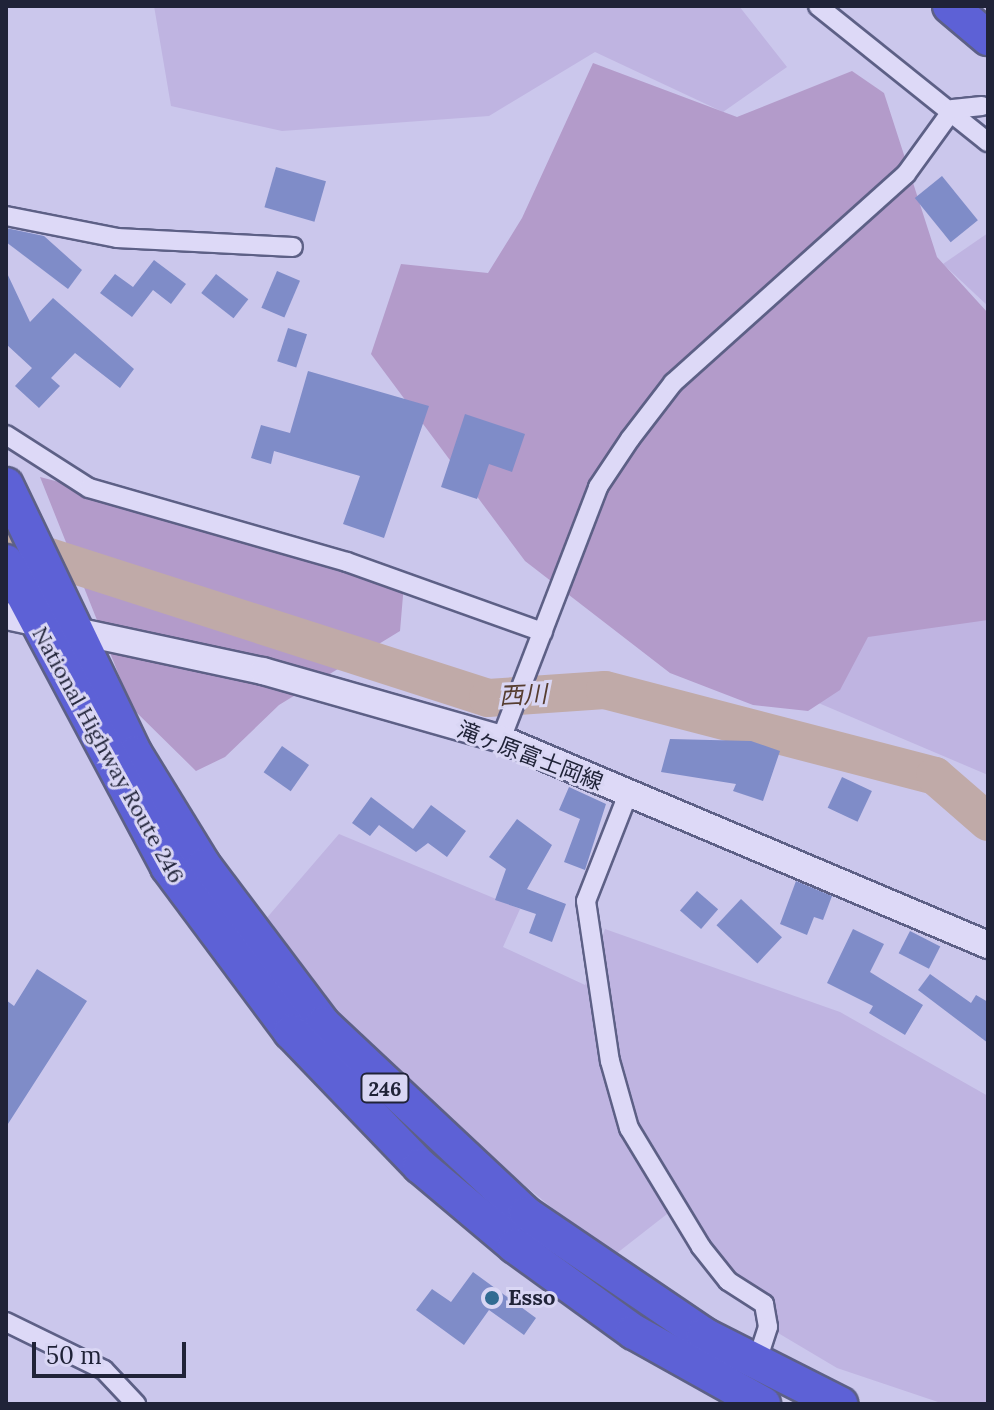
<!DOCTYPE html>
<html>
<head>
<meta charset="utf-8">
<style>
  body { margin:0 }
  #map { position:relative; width:994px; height:1410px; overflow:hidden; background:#cbc7ec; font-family:Lora,"Noto Sans JP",serif }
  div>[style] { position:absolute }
  .farmland>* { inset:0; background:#bfb4e1 }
  .green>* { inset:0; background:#b39bca }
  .river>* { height:38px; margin:-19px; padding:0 19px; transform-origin:19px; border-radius:19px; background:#c0aaa8 }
  .building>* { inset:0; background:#7f8cc8; transform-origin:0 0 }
  .roads { filter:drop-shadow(2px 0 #5d6086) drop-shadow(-2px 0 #5d6086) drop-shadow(0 2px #5d6086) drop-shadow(0 -2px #5d6086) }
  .street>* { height:18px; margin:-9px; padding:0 9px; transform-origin:9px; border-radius:9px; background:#ddd9f7 }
  .secondary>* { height:26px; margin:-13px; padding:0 13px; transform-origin:13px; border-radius:13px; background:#ddd9f7 }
  .highway>* { height:34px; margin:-17px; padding:0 17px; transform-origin:17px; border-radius:17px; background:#5d61d6 }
  .dots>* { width:22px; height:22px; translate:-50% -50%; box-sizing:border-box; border:4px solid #d9d6f4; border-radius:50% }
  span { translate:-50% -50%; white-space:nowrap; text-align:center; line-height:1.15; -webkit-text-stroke:6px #d9d6f4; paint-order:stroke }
  .shield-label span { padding:2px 6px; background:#d9d6f4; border:2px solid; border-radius:6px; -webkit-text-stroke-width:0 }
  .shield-label { font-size:20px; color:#202338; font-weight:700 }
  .street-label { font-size:22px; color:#202338 }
  .poi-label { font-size:22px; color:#202338; font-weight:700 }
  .left { translate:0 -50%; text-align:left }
  .water-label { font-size:24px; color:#563d30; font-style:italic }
  .frame { position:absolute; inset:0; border:8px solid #202338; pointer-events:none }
  .scale { position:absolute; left:32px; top:1342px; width:154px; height:36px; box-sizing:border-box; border:4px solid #202338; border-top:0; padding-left:10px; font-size:24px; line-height:28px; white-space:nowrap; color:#202338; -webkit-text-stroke:6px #d9d6f4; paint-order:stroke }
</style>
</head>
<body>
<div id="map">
  <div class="farmland">
    <div style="clip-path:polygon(154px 6px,739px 6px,787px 67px,723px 112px,595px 52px,489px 116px,282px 131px,171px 106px)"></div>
    <div style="clip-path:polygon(988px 233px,988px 306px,943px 264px)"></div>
    <div style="clip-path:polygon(988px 618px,988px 775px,644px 629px)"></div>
    <div style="clip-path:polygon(339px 834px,520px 909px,503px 947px,585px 985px,605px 929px,840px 1012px,988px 1096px,988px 1404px,944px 1404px,837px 1368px,768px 1327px,676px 1207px,612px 1257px,380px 1067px,265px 920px)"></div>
  </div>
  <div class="green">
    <div style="clip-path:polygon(593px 63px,737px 117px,852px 71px,884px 93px,937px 257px,988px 313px,988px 620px,868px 637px,840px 690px,808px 711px,753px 705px,670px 673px,525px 561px,371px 354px,401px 264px,488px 273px,522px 218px)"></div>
    <div style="clip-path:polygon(40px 477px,405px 572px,400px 631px,279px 705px,225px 757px,196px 771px,132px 708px)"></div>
  </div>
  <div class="river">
    <div style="left:6px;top:543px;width:506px;rotate:17.83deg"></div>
    <div style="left:488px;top:698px;width:117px;rotate:-3.9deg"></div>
    <div style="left:605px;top:690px;width:341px;rotate:14.6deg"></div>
    <div style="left:935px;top:776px;width:70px;rotate:41deg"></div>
  </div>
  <div class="building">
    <div style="left:276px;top:167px;width:52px;height:42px;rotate:16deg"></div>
    <div style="left:942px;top:176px;width:57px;height:35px;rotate:51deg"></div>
    <div style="clip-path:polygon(6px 228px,44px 236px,82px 270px,68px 289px,6px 242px)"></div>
    <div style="clip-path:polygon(154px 260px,186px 284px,171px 304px,153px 290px,132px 317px,100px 293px,115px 274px,133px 287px)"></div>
    <div style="clip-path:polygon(6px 271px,30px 322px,53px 298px,134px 369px,120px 388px,75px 353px,51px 378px,60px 386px,39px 408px,15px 386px,32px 368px,6px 344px)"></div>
    <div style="left:277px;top:271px;width:25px;height:40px;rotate:23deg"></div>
    <div style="left:216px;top:274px;width:41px;height:24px;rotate:38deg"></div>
    <div style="left:288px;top:328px;width:20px;height:35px;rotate:18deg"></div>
    <div style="clip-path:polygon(308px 371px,429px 406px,384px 538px,343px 524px,360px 476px,274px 451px,271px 464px,251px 458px,261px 425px,290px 433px)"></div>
    <div style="clip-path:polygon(465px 414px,525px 434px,512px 472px,489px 464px,477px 499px,441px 487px)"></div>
    <div style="clip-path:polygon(670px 739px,751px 741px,780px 751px,763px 801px,733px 791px,736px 784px,661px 772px)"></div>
    <div style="left:282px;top:746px;width:33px;height:32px;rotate:35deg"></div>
    <div style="left:842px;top:777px;width:33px;height:34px;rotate:25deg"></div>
    <div style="clip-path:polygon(569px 787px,606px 804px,585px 870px,564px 862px,580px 819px,559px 810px)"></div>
    <div style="clip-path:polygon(371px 797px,413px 829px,431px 805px,466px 831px,447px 857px,428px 843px,416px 852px,379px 825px,370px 836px,352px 823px)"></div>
    <div style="clip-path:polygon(517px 819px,552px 845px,527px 889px,566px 904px,552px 942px,529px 933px,536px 914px,495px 900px,506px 869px,489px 857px)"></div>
    <div style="clip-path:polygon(796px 881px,832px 896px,823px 920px,814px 917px,807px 935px,780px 924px)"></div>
    <div style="left:697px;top:891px;width:28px;height:26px;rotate:41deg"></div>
    <div style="left:741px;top:899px;width:56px;height:36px;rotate:43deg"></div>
    <div style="clip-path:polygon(853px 929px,884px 944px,870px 972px,923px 1005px,905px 1035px,869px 1013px,873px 1006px,827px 983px)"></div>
    <div style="left:910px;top:931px;width:34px;height:25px;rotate:27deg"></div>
    <div style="clip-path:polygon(37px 969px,87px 1001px,6px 1127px,6px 1000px,14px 1006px)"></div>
    <div style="clip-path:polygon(930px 974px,971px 1003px,976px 995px,988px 1002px,988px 1043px,918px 990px)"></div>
    <div style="clip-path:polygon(473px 1272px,536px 1318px,524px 1335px,489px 1310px,464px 1345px,416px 1310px,432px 1289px,451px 1302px)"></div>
  </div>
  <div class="roads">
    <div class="street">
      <div style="left:818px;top:6px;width:218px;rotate:38.7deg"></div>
      <div style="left:6px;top:216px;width:113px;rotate:11.2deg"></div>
      <div style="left:117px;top:238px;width:176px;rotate:2.9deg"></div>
      <div style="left:6px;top:435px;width:98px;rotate:32.6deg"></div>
      <div style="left:89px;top:488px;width:268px;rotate:16deg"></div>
      <div style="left:347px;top:562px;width:208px;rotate:19.7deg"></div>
      <div style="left:501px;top:739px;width:270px;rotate:-68.9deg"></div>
      <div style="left:598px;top:487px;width:58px;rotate:-56.3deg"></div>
      <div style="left:630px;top:439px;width:71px;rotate:-52.5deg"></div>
      <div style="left:673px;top:383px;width:313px;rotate:-41.9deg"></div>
      <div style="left:906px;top:174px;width:80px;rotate:-54.1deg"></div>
      <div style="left:953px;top:109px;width:29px;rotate:-6deg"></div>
      <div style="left:628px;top:794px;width:115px;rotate:111.4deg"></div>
      <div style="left:586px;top:901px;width:162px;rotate:81.5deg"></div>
      <div style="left:610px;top:1061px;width:70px;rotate:74.2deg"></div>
      <div style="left:629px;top:1128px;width:139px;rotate:58.8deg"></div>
      <div style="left:701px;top:1247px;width:43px;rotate:51.5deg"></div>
      <div style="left:728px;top:1281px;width:43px;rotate:32.6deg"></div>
      <div style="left:764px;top:1304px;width:23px;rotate:80deg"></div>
      <div style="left:768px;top:1327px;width:38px;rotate:108deg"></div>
      <div style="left:6px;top:1322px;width:109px;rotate:26.1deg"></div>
      <div style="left:104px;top:1370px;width:47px;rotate:46.7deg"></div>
    </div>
    <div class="secondary">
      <div style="left:6px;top:616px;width:263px;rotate:12.1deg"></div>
      <div style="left:263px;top:671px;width:248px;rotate:15.9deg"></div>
      <div style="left:501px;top:739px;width:529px;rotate:22.93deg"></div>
    </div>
    <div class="highway">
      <div style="left:950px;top:6px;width:50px;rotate:40.1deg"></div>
      <div style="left:6px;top:485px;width:298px;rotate:64.4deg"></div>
      <div style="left:135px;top:754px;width:132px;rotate:58.4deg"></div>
      <div style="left:204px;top:866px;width:198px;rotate:53deg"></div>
      <div style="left:323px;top:1024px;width:278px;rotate:43.1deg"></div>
      <div style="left:526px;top:1214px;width:215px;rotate:34.2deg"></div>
      <div style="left:704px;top:1335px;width:153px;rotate:26.9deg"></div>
      <div style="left:6px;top:562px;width:345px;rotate:62deg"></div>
      <div style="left:168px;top:867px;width:206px;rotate:53.3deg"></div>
      <div style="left:291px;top:1032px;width:186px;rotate:46.1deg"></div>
      <div style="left:420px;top:1166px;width:124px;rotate:40.1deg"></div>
      <div style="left:515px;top:1246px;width:147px;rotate:35.9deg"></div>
      <div style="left:634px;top:1332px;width:148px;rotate:29.2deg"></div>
    </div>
  </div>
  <div class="dots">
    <div style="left:492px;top:1298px;background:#316b92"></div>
  </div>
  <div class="shield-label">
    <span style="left:385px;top:1088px">246</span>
  </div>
  <div class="street-label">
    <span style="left:108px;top:755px;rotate:61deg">National Highway Route 246</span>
    <span style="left:530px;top:756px;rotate:21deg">滝ヶ原富士岡線</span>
  </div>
  <div class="poi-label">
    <span class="left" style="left:508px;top:1298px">Esso</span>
  </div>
  <div class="water-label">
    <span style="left:523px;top:695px;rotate:-3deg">西川</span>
  </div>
  <div class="frame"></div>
  <div class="scale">50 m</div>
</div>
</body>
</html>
